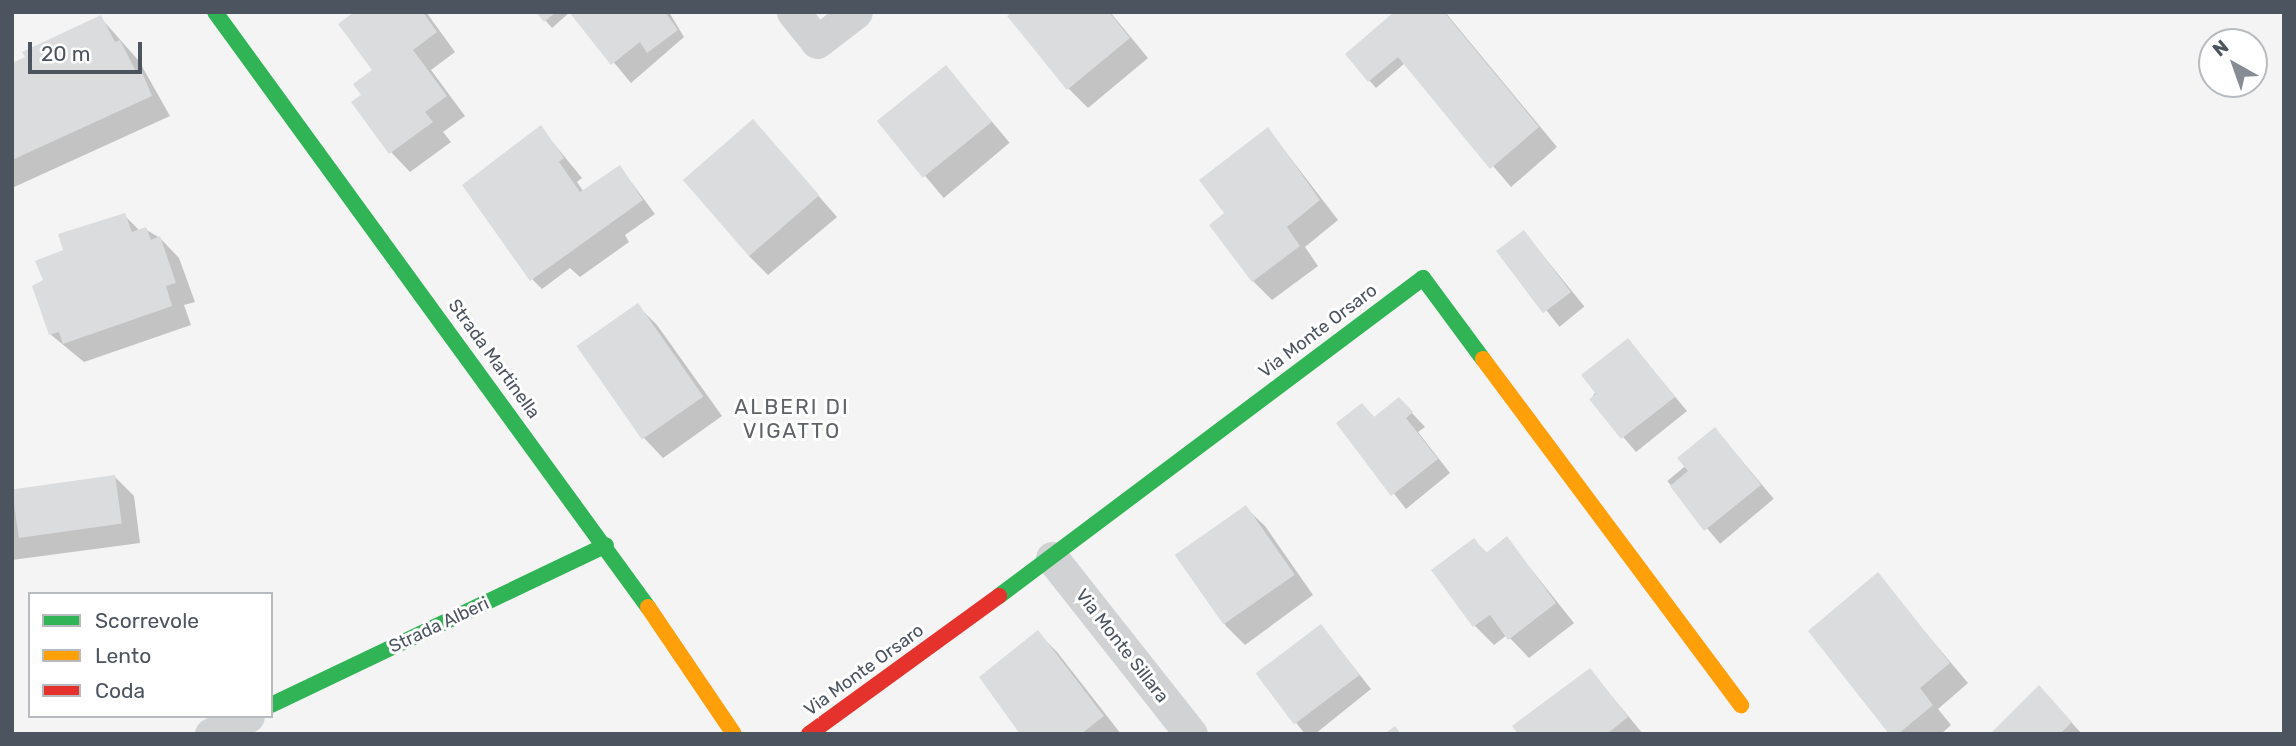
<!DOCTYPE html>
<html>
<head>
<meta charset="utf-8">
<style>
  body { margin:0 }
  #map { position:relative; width:2296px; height:746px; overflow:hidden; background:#f4f4f4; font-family:Rubik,sans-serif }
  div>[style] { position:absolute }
  .shadow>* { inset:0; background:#0003; transform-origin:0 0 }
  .building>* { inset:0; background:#dbdcdd; transform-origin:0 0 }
  .street>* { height:33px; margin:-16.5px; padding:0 16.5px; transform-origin:16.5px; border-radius:16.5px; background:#d0d2d4 }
  .fast>* { height:16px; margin:-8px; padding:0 8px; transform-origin:8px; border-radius:8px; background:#30b455 }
  .slow>* { height:16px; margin:-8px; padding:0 8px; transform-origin:8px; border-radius:8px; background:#ff9f0a }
  .jam>* { height:16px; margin:-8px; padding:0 8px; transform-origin:8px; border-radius:8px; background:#e5322d }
  span { translate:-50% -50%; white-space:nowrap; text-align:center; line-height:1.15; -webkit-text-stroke:6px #fff; paint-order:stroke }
  .street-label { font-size:18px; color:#4b545f }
  .quarter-label { font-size:21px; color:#5f6267; letter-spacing:2px }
  .frame { position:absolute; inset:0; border:14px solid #4b545f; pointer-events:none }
  .legend { position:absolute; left:28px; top:592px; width:245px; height:126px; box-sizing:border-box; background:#fff; border:2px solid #b7bbbf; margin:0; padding:9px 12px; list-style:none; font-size:21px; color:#4b545f }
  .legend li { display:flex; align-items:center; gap:14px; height:35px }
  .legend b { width:35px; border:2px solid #b7bbbf }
  .north { position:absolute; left:2198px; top:28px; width:70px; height:70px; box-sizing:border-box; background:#fff; border:2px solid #b7bbbf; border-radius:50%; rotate:320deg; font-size:19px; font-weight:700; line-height:28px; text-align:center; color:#4b545f }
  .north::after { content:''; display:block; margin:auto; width:24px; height:32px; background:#868c93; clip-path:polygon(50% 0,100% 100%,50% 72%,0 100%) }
  .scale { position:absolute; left:28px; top:42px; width:114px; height:32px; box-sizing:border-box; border:4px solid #4b545f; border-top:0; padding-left:9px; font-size:21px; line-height:24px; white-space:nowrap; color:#4b545f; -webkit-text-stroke:5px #fff; paint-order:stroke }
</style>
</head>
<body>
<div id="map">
  <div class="shadow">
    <div style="clip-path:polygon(357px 12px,426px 12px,455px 52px,431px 70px,465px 116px,443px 132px,451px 142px,410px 172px,391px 152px,363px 95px,374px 71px)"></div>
    <div style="clip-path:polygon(538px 12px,570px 12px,552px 28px)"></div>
    <div style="clip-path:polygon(572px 12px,669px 12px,684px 37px,631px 83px)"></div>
    <div style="clip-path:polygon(1015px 12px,1110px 12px,1148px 58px,1088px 108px,1068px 88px)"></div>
    <div style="clip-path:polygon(1396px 12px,1445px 12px,1557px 147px,1511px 187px,1405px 63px,1376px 88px,1347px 55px)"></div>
    <div style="clip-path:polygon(100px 17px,139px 61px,170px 116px,12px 188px,12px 65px)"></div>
    <div style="left:946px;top:67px;width:99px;height:86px;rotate:50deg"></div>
    <div style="clip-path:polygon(753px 121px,837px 217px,768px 275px,749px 256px)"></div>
    <div style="clip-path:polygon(541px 128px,582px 178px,577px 182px,583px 191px,620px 167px,655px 214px,625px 235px,629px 242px,580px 277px,570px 268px,542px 289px,523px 270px)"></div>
    <div style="clip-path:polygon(1268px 129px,1338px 220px,1305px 247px,1318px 266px,1272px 300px,1253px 281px,1226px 214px)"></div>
    <div style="clip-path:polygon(124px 215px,140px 231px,145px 229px,160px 238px,179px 258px,195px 302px,184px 305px,191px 325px,84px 362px,50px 334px,45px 281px,65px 251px)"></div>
    <div style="left:1524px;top:232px;width:96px;height:32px;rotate:51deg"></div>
    <div style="clip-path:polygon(637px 305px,657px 325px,722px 416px,663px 458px,644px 438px)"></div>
    <div style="clip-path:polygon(1628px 340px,1687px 411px,1636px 452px,1591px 399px)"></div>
    <div style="clip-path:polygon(1399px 399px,1425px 427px,1418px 432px,1450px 473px,1406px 509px,1339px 423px,1362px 405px,1375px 418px)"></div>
    <div style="left:1721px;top:436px;width:82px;height:70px;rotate:50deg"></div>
    <div style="clip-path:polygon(115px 477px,134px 496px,140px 543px,12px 560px,12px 490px)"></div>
    <div style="clip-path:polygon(1245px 507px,1265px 526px,1313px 595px,1245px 645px,1226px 626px,1177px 556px)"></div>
    <div style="clip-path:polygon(1507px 539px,1574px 623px,1529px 658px,1507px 635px,1494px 645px,1475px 626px,1474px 540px,1488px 554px)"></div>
    <div style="clip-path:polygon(1877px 575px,1968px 683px,1938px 709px,1951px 725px,1941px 734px,1891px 734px)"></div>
    <div style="clip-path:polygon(1321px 626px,1371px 689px,1315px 734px,1305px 734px,1259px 676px)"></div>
    <div style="clip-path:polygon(1038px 633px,1057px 652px,1121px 734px,1022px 734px)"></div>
    <div style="clip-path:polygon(1590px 670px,1643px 734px,1520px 734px)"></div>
    <div style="clip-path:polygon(2039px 687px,2082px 734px,1993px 734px)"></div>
  </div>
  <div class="building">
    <div style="clip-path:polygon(354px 12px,423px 12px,437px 32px,413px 50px,447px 96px,425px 112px,433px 122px,389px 154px,351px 102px,361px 95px,353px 84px,372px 70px,338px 24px)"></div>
    <div style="clip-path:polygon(536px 12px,556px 12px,544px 22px)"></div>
    <div style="clip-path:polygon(569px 12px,665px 12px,678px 30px,647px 53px,640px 42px,611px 65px)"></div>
    <div style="clip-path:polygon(1012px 12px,1109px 12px,1130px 38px,1067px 90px,1007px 16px)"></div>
    <div style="clip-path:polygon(1394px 12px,1444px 12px,1539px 127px,1490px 169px,1398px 57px,1368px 82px,1345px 54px)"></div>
    <div style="clip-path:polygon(101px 15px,115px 42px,120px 40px,137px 74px,142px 72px,152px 96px,12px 160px,12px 63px,25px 57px,22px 52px)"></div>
    <div style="left:946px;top:65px;width:73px;height:89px;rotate:51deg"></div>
    <div style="left:753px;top:119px;width:101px;height:93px;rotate:49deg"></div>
    <div style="clip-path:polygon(541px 125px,564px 158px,559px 162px,580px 192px,620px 165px,643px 200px,530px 281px,462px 185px)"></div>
    <div style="clip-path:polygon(1268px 127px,1320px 200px,1287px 227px,1300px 246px,1252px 282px,1209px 225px,1224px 213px,1199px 180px)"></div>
    <div style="clip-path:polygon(125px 213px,132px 232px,146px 227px,151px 240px,160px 236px,176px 283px,166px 286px,172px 306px,63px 344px,59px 332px,49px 335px,32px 286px,43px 280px,35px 261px,63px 250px,58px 234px)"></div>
    <div style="left:1524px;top:230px;width:78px;height:35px;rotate:53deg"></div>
    <div style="left:638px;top:303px;width:114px;height:75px;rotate:55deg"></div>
    <div style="clip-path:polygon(1628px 338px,1675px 397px,1621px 439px,1589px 399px,1596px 394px,1581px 375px)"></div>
    <div style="clip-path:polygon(1399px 397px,1413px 412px,1406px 418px,1438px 459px,1391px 496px,1336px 423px,1362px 403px,1374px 417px)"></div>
    <div style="clip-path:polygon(1715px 427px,1761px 485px,1704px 531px,1670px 486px,1688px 471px,1677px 458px)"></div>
    <div style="left:115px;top:475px;width:49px;height:104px;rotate:82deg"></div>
    <div style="left:1246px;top:505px;width:85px;height:87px;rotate:55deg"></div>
    <div style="clip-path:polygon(1507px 536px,1556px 603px,1508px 640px,1490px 615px,1473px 627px,1431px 570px,1474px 538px,1486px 553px)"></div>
    <div style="clip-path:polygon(1878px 572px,1950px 663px,1920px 688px,1933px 705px,1898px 734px,1889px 734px,1808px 631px)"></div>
    <div style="left:1321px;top:624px;width:64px;height:82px;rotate:53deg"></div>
    <div style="clip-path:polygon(1038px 630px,1104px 716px,1081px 734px,1020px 734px,979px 677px)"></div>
    <div style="clip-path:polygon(1590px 668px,1628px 717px,1607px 734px,1518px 734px,1512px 726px)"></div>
    <div style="clip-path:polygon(2039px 685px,2072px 722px,2060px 734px,1990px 734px)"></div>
    <div style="clip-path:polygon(1395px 726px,1401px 734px,1384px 734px)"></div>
  </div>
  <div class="street">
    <div style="left:793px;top:12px;width:38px;rotate:51deg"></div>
    <div style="left:817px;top:42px;width:49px;rotate:-37.6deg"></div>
    <div style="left:1052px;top:558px;width:224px;rotate:51.7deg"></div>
    <div style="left:211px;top:734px;width:41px;rotate:-25.9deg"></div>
  </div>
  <div class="fast">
    <div style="left:215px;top:12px;width:736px;rotate:53.96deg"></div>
    <div style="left:999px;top:596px;width:530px;rotate:-36.87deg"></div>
    <div style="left:1423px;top:278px;width:101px;rotate:53.5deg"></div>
    <div style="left:271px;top:705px;width:371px;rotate:-25.5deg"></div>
  </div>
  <div class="slow">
    <div style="left:1483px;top:359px;width:432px;rotate:53.3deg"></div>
    <div style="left:648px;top:607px;width:153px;rotate:55.9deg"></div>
  </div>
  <div class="jam">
    <div style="left:809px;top:734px;width:235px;rotate:-36deg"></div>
  </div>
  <div class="street-label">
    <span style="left:1318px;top:331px;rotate:-37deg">Via Monte Orsaro</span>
    <span style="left:494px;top:359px;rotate:54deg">Strada Martinella</span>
    <span style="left:439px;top:625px;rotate:-25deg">Strada Alberi</span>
    <span style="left:1122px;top:646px;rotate:52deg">Via Monte Sillara</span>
    <span style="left:864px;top:670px;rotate:-36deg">Via Monte Orsaro</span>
  </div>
  <div class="quarter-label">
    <span style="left:792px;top:419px">ALBERI DI<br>VIGATTO</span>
  </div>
  <div class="frame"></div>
  <ul class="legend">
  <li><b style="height:9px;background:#30b455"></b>Scorrevole</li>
  <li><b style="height:9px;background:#ff9f0a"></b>Lento</li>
  <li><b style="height:9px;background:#e5322d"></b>Coda</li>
  </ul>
  <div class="north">N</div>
  <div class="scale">20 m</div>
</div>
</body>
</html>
